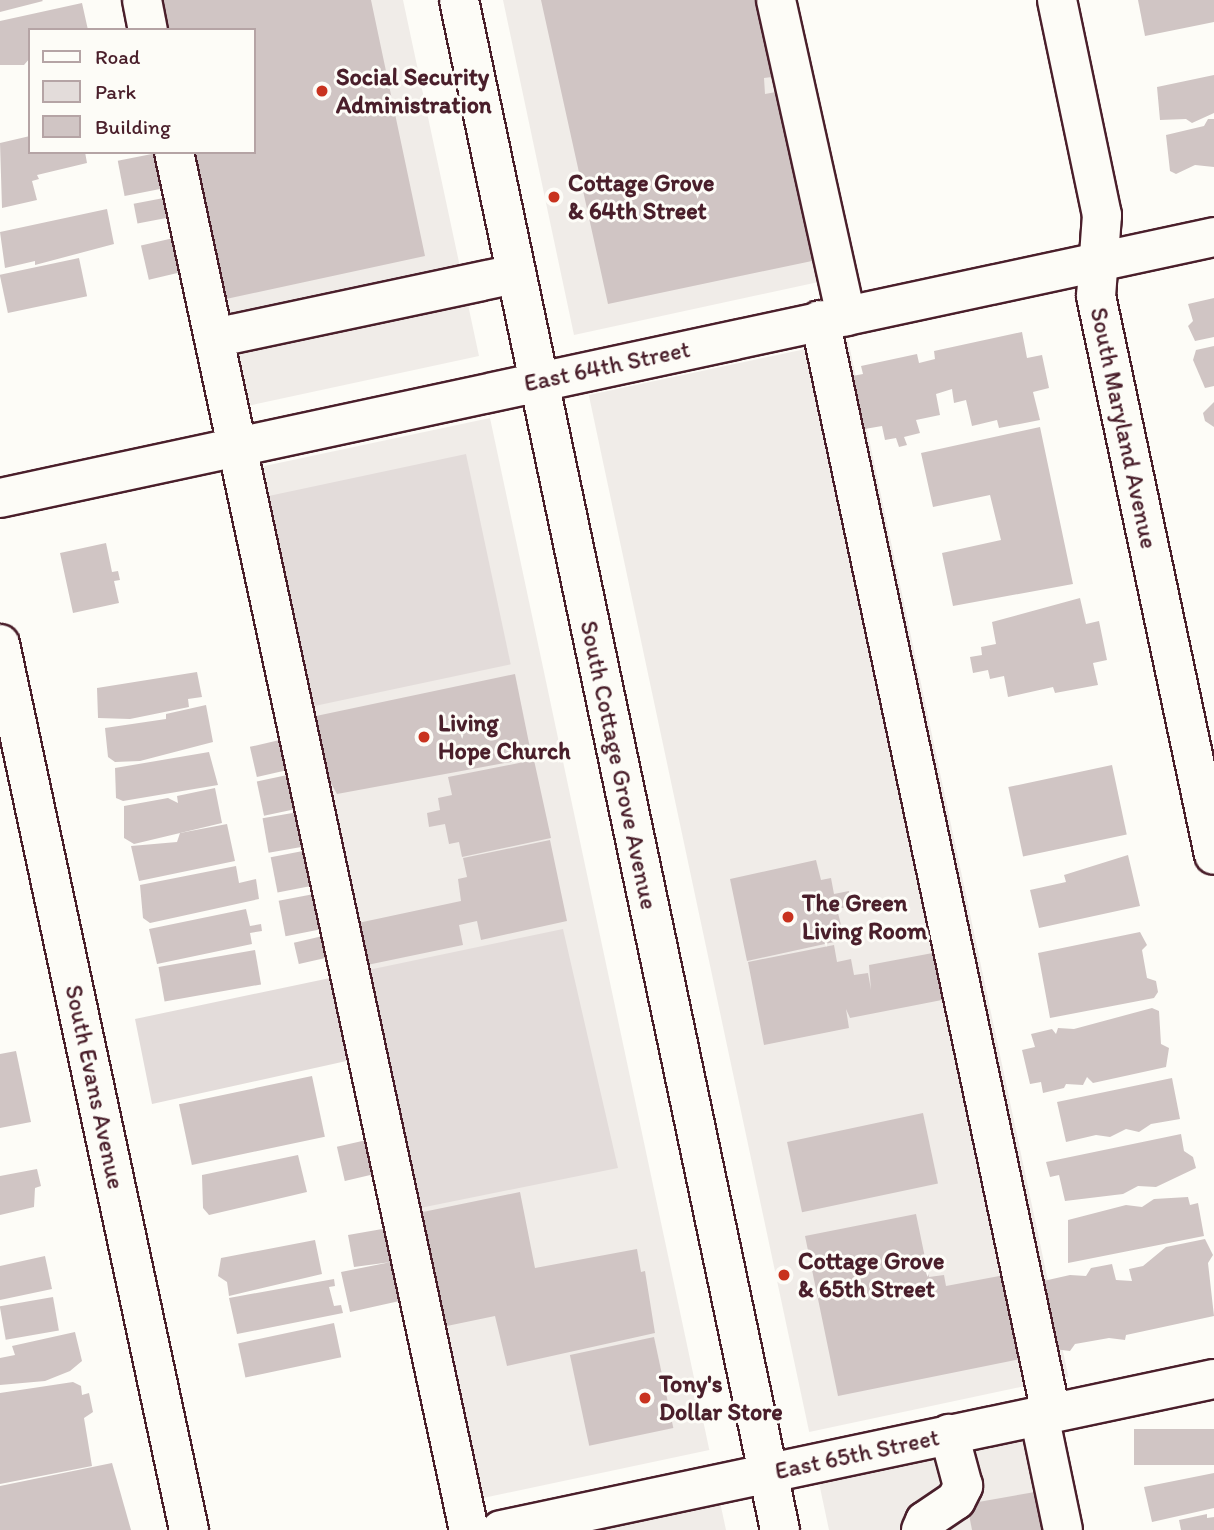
<!DOCTYPE html>
<html>
<head>
<meta charset="utf-8">
<style>
  body { margin:0 }
  #map { position:relative; width:1214px; height:1530px; overflow:hidden; background:#fdfcf7; font-family:Itim,sans-serif }
  div>[style] { position:absolute }
  .built>* { inset:0; background:#f0ece8; transform-origin:0 0 }
  .green>* { inset:0; background:#e3dcda; transform-origin:0 0 }
  .building>* { inset:0; background:#d0c5c4; transform-origin:0 0 }
  .roads { filter:drop-shadow(2px 0 #4a1f2b) drop-shadow(-2px 0 #4a1f2b) drop-shadow(0 2px #4a1f2b) drop-shadow(0 -2px #4a1f2b) }
  .minor>* { height:38px; margin:-19px; padding:0 19px; transform-origin:19px; border-radius:19px; background:#fdfcf7 }
  .major>* { height:38px; margin:-19px; padding:0 19px; transform-origin:19px; border-radius:19px; background:#fdfcf7 }
  .dots>* { width:19px; height:19px; translate:-50% -50%; box-sizing:border-box; border:4px solid #fdfcf7; border-radius:50% }
  span { translate:-50% -50%; white-space:nowrap; text-align:center; line-height:1.15; -webkit-text-stroke:6px #fdfcf7; paint-order:stroke }
  .poi-label { font-size:24px; color:#4a1f2b; font-weight:700 }
  .left { translate:0 -50%; text-align:left }
  .street-label { font-size:24px; color:#4a1f2b }
  .legend { position:absolute; left:28px; top:28px; width:228px; height:126px; box-sizing:border-box; background:#fdfcf7; border:2px solid #b5a4a5; margin:0; padding:9px 12px; list-style:none; font-size:21px; color:#4a1f2b }
  .legend li { display:flex; align-items:center; gap:14px; height:35px }
  .legend b { width:35px; border:2px solid #b5a4a5 }
</style>
</head>
<body>
<div id="map">
  <div class="built">
    <div style="clip-path:polygon(142px 0,403px 0,479px 356px,229px 410px,174px 152px,254px 152px,254px 30px,148px 30px)"></div>
    <div style="clip-path:polygon(503px 0,776px 0,837px 278px,574px 335px)"></div>
    <div style="left:848px;top:340px;width:1060px;height:265px;rotate:78deg"></div>
    <div style="left:490px;top:418px;width:1055px;height:254px;rotate:78deg"></div>
    <div style="clip-path:polygon(1043px 1436px,1063px 1530px,829px 1530px,818px 1478px)"></div>
    <div style="clip-path:polygon(720px 1502px,726px 1530px,597px 1530px)"></div>
  </div>
  <div class="green">
    <div style="left:466px;top:454px;width:215px;height:209px;rotate:78deg"></div>
    <div style="clip-path:polygon(563px 929px,618px 1168px,420px 1208px,387px 1052px,152px 1104px,135px 1019px)"></div>
  </div>
  <div class="building">
    <div style="clip-path:polygon(0 0,42px 0,43px 1px,0 12px)"></div>
    <div style="clip-path:polygon(161px 0,371px 0,425px 256px,226px 299px,194px 152px,254px 152px,254px 30px,168px 30px)"></div>
    <div style="clip-path:polygon(541px 0,756px 0,772px 77px,764px 78px,765px 94px,776px 92px,812px 261px,608px 304px)"></div>
    <div style="clip-path:polygon(1138px 0,1214px 0,1214px 22px,1145px 36px)"></div>
    <div style="clip-path:polygon(82px 3px,88px 30px,30px 30px,30px 58px,24px 65px,0 65px,0 21px)"></div>
    <div style="clip-path:polygon(1214px 75px,1214px 113px,1192px 123px,1186px 119px,1160px 120px,1157px 87px)"></div>
    <div style="clip-path:polygon(1208px 119px,1214px 119px,1214px 167px,1195px 165px,1176px 174px,1170px 171px,1166px 135px,1204px 126px)"></div>
    <div style="clip-path:polygon(30px 136px,30px 152px,85px 152px,87px 163px,37px 175px,39px 179px,32px 181px,37px 200px,2px 208px,0 143px)"></div>
    <div style="left:157px;top:153px;width:36px;height:40px;rotate:79deg"></div>
    <div style="left:169px;top:197px;width:20px;height:36px;rotate:79deg"></div>
    <div style="clip-path:polygon(107px 209px,114px 244px,35px 265px,35px 261px,5px 268px,0 232px)"></div>
    <div style="left:178px;top:237px;width:35px;height:38px;rotate:77deg"></div>
    <div style="left:79px;top:258px;width:39px;height:81px;rotate:78deg"></div>
    <div style="clip-path:polygon(1214px 298px,1214px 337px,1195px 341px,1188px 326px,1193px 321px,1188px 304px)"></div>
    <div style="clip-path:polygon(1022px 332px,1027px 358px,1042px 355px,1049px 388px,1033px 392px,1040px 420px,999px 428px,997px 420px,972px 426px,966px 400px,954px 403px,952px 389px,936px 394px,940px 415px,916px 420px,920px 433px,904px 437px,907px 445px,899px 447px,896px 438px,885px 440px,882px 426px,859px 430px,847px 377px,863px 374px,861px 366px,917px 354px,919px 363px,935px 359px,934px 351px)"></div>
    <div style="clip-path:polygon(1214px 346px,1214px 386px,1205px 388px,1193px 360px,1196px 350px)"></div>
    <div style="clip-path:polygon(1214px 402px,1214px 427px,1205px 421px,1203px 413px)"></div>
    <div style="clip-path:polygon(1040px 427px,1073px 584px,953px 606px,942px 553px,1001px 540px,990px 495px,933px 507px,921px 453px)"></div>
    <div style="clip-path:polygon(106px 543px,112px 572px,118px 571px,120px 580px,114px 581px,119px 603px,73px 613px,60px 553px)"></div>
    <div style="clip-path:polygon(1080px 598px,1086px 624px,1099px 621px,1107px 660px,1093px 663px,1098px 685px,1055px 693px,1053px 687px,1008px 697px,1004px 676px,990px 679px,988px 670px,973px 673px,970px 657px,982px 655px,981px 647px,996px 644px,992px 622px)"></div>
    <div style="clip-path:polygon(197px 672px,202px 697px,188px 699px,189px 707px,130px 719px,98px 718px,97px 688px)"></div>
    <div style="clip-path:polygon(515px 674px,532px 758px,337px 794px,328px 778px,316px 716px)"></div>
    <div style="clip-path:polygon(206px 705px,213px 742px,140px 761px,115px 762px,108px 757px,105px 728px,166px 719px,166px 714px)"></div>
    <div style="left:284px;top:739px;width:31px;height:35px;rotate:77deg"></div>
    <div style="clip-path:polygon(209px 752px,218px 785px,123px 801px,116px 798px,115px 768px)"></div>
    <div style="clip-path:polygon(534px 760px,551px 838px,462px 857px,459px 842px,449px 844px,445px 824px,429px 827px,427px 813px,440px 810px,438px 798px,452px 795px,448px 777px)"></div>
    <div style="left:1112px;top:765px;width:71px;height:106px;rotate:78deg"></div>
    <div style="left:292px;top:774px;width:35px;height:36px;rotate:78deg"></div>
    <div style="clip-path:polygon(215px 788px,222px 823px,134px 844px,124px 838px,124px 806px,168px 798px,178px 803px,177px 796px)"></div>
    <div style="left:298px;top:812px;width:35px;height:36px;rotate:80deg"></div>
    <div style="clip-path:polygon(227px 824px,235px 861px,139px 881px,131px 846px,177px 842px,180px 833px)"></div>
    <div style="clip-path:polygon(550px 840px,567px 921px,481px 940px,477px 921px,459px 925px,463px 945px,367px 965px,358px 923px,461px 901px,458px 879px,467px 877px,463px 858px)"></div>
    <div style="left:308px;top:850px;width:36px;height:38px;rotate:79deg"></div>
    <div style="clip-path:polygon(1128px 855px,1140px 906px,1039px 928px,1030px 890px,1066px 882px,1064px 875px)"></div>
    <div style="clip-path:polygon(816px 860px,821px 880px,831px 878px,834px 894px,849px 891px,852px 906px,837px 909px,841px 925px,831px 927px,834px 942px,747px 961px,730px 879px)"></div>
    <div style="clip-path:polygon(236px 866px,239px 883px,256px 879px,259px 899px,150px 923px,143px 918px,140px 885px)"></div>
    <div style="left:314px;top:894px;width:36px;height:36px;rotate:79deg"></div>
    <div style="clip-path:polygon(246px 909px,250px 926px,261px 924px,262px 931px,250px 933px,252px 944px,157px 964px,149px 929px)"></div>
    <div style="clip-path:polygon(1140px 932px,1147px 945px,1142px 950px,1147px 978px,1156px 981px,1158px 992px,1154px 998px,1050px 1018px,1038px 953px)"></div>
    <div style="left:327px;top:935px;width:22px;height:34px;rotate:77deg"></div>
    <div style="clip-path:polygon(834px 945px,837px 962px,851px 959px,854px 975px,868px 973px,871px 990px,869px 965px,938px 952px,947px 999px,850px 1018px,846px 1009px,849px 1028px,764px 1045px,748px 962px)"></div>
    <div style="left:255px;top:950px;width:35px;height:98px;rotate:80deg"></div>
    <div style="clip-path:polygon(1152px 1008px,1159px 1011px,1161px 1044px,1169px 1048px,1166px 1067px,1093px 1083px,1087px 1077px,1083px 1085px,1066px 1084px,1064px 1088px,1043px 1093px,1041px 1082px,1030px 1084px,1022px 1050px,1035px 1047px,1031px 1034px,1052px 1029px,1056px 1034px,1058px 1028px,1074px 1029px)"></div>
    <div style="clip-path:polygon(16px 1051px,31px 1122px,0 1128px,0 1054px)"></div>
    <div style="left:312px;top:1076px;width:62px;height:136px;rotate:78deg"></div>
    <div style="clip-path:polygon(1172px 1078px,1180px 1119px,1151px 1124px,1139px 1132px,1126px 1129px,1110px 1137px,1096px 1135px,1066px 1142px,1057px 1102px)"></div>
    <div style="left:923px;top:1113px;width:72px;height:139px;rotate:78deg"></div>
    <div style="clip-path:polygon(1181px 1134px,1184px 1151px,1193px 1157px,1196px 1168px,1156px 1187px,1138px 1186px,1123px 1194px,1065px 1201px,1059px 1175px,1050px 1177px,1046px 1162px)"></div>
    <div style="left:371px;top:1139px;width:35px;height:35px;rotate:77deg"></div>
    <div style="clip-path:polygon(298px 1155px,307px 1192px,209px 1215px,203px 1208px,202px 1175px)"></div>
    <div style="clip-path:polygon(37px 1169px,41px 1186px,35px 1188px,34px 1207px,0 1215px,0 1176px)"></div>
    <div style="clip-path:polygon(520px 1192px,535px 1268px,637px 1249px,641px 1272px,645px 1271px,655px 1333px,507px 1366px,495px 1316px,442px 1327px,418px 1213px)"></div>
    <div style="clip-path:polygon(1188px 1197px,1190px 1205px,1198px 1203px,1204px 1236px,1068px 1263px,1068px 1220px,1126px 1205px,1142px 1207px,1154px 1199px)"></div>
    <div style="clip-path:polygon(916px 1214px,929px 1277px,944px 1275px,946px 1286px,1010px 1274px,1026px 1358px,838px 1396px,805px 1236px)"></div>
    <div style="clip-path:polygon(388px 1228px,404px 1300px,350px 1312px,341px 1272px,391px 1262px,354px 1267px,348px 1235px)"></div>
    <div style="clip-path:polygon(1205px 1239px,1213px 1255px,1208px 1263px,1214px 1316px,1126px 1335px,1125px 1340px,1109px 1338px,1075px 1344px,1070px 1351px,1054px 1349px,1039px 1282px,1070px 1275px,1086px 1276px,1091px 1268px,1112px 1264px,1116px 1280px,1132px 1281px,1129px 1269px,1143px 1266px,1166px 1247px)"></div>
    <div style="clip-path:polygon(315px 1240px,322px 1274px,229px 1296px,227px 1282px,218px 1276px,221px 1258px)"></div>
    <div style="clip-path:polygon(45px 1256px,52px 1289px,0 1300px,0 1266px)"></div>
    <div style="clip-path:polygon(334px 1279px,335px 1286px,329px 1287px,334px 1306px,341px 1305px,343px 1313px,237px 1334px,229px 1298px)"></div>
    <div style="left:53px;top:1297px;width:34px;height:54px;rotate:80deg"></div>
    <div style="left:334px;top:1323px;width:35px;height:98px;rotate:78deg"></div>
    <div style="clip-path:polygon(75px 1332px,82px 1361px,70px 1371px,45px 1381px,0 1385px,0 1358px,15px 1355px,12px 1346px)"></div>
    <div style="left:654px;top:1337px;width:93px;height:86px;rotate:78deg"></div>
    <div style="clip-path:polygon(73px 1382px,81px 1386px,82px 1395px,89px 1393px,93px 1412px,84px 1418px,92px 1466px,0 1484px,0 1393px)"></div>
    <div style="left:1214px;top:1429px;width:36px;height:80px;rotate:90deg"></div>
    <div style="clip-path:polygon(112px 1463px,131px 1530px,0 1530px,0 1486px)"></div>
    <div style="clip-path:polygon(1214px 1473px,1214px 1508px,1152px 1522px,1144px 1487px)"></div>
    <div style="clip-path:polygon(1035px 1492px,1044px 1530px,972px 1530px,967px 1504px)"></div>
    <div style="clip-path:polygon(1207px 1514px,1207px 1518px,1214px 1517px,1214px 1530px,1181px 1530px,1179px 1520px)"></div>
  </div>
  <div class="roads">
    <div class="minor">
      <div style="left:142px;top:0;width:31px;rotate:79deg"></div>
      <div style="left:776px;top:0;width:324px;rotate:77.5deg"></div>
      <div style="left:1057px;top:0;width:220px;rotate:78.2deg"></div>
      <div style="left:1102px;top:215px;width:81px;rotate:94.2deg"></div>
      <div style="left:1096px;top:296px;width:571px;rotate:78.08deg"></div>
      <div style="left:174px;top:152px;width:1409px;rotate:77.92deg"></div>
      <div style="left:820px;top:320px;width:1117px;rotate:78.07deg"></div>
      <div style="left:214px;top:338px;width:309px;rotate:-12deg"></div>
      <div style="left:0;top:498px;width:1242px;rotate:-12.13deg"></div>
      <div style="left:0;top:644px;width:906px;rotate:77.96deg"></div>
      <div style="left:1039px;top:1415px;width:117px;rotate:78.2deg"></div>
      <div style="left:501px;top:1530px;width:729px;rotate:-11.96deg"></div>
      <div style="left:921px;top:1530px;width:10px;rotate:-66deg"></div>
      <div style="left:925px;top:1521px;width:37px;rotate:-34deg"></div>
      <div style="left:956px;top:1500px;width:16px;rotate:-63deg"></div>
      <div style="left:963px;top:1486px;width:54px;rotate:-105.1deg"></div>
    </div>
    <div class="major">
      <div style="left:459px;top:0;width:1563px;rotate:78.15deg"></div>
    </div>
  </div>
  <div class="dots">
    <div style="left:322px;top:91px;background:#c8321e"></div>
    <div style="left:554px;top:197px;background:#c8321e"></div>
    <div style="left:424px;top:737px;background:#c8321e"></div>
    <div style="left:788px;top:917px;background:#c8321e"></div>
    <div style="left:784px;top:1275px;background:#c8321e"></div>
    <div style="left:645px;top:1398px;background:#c8321e"></div>
  </div>
  <div class="poi-label">
    <span class="left" style="left:336px;top:91px">Social Security<br>Administration</span>
    <span class="left" style="left:568px;top:197px">Cottage Grove<br>&amp; 64th Street</span>
    <span class="left" style="left:438px;top:737px">Living<br>Hope Church</span>
    <span class="left" style="left:802px;top:917px">The Green<br>Living Room</span>
    <span class="left" style="left:798px;top:1275px">Cottage Grove<br>&amp; 65th Street</span>
    <span class="left" style="left:659px;top:1398px">Tony's<br>Dollar Store</span>
  </div>
  <div class="street-label">
    <span style="left:607px;top:366px;rotate:-12deg">East 64th Street</span>
    <span style="left:1124px;top:428px;rotate:78deg">South Maryland Avenue</span>
    <span style="left:619px;top:765px;rotate:78deg">South Cottage Grove Avenue</span>
    <span style="left:95px;top:1087px;rotate:78deg">South Evans Avenue</span>
    <span style="left:857px;top:1454px;rotate:-12deg">East 65th Street</span>
  </div>
  <ul class="legend">
  <li><b style="height:9px;background:#fdfcf7"></b>Road</li>
  <li><b style="height:19px;background:#e3dcda"></b>Park</li>
  <li><b style="height:19px;background:#d0c5c4"></b>Building</li>
  </ul>
</div>
</body>
</html>
